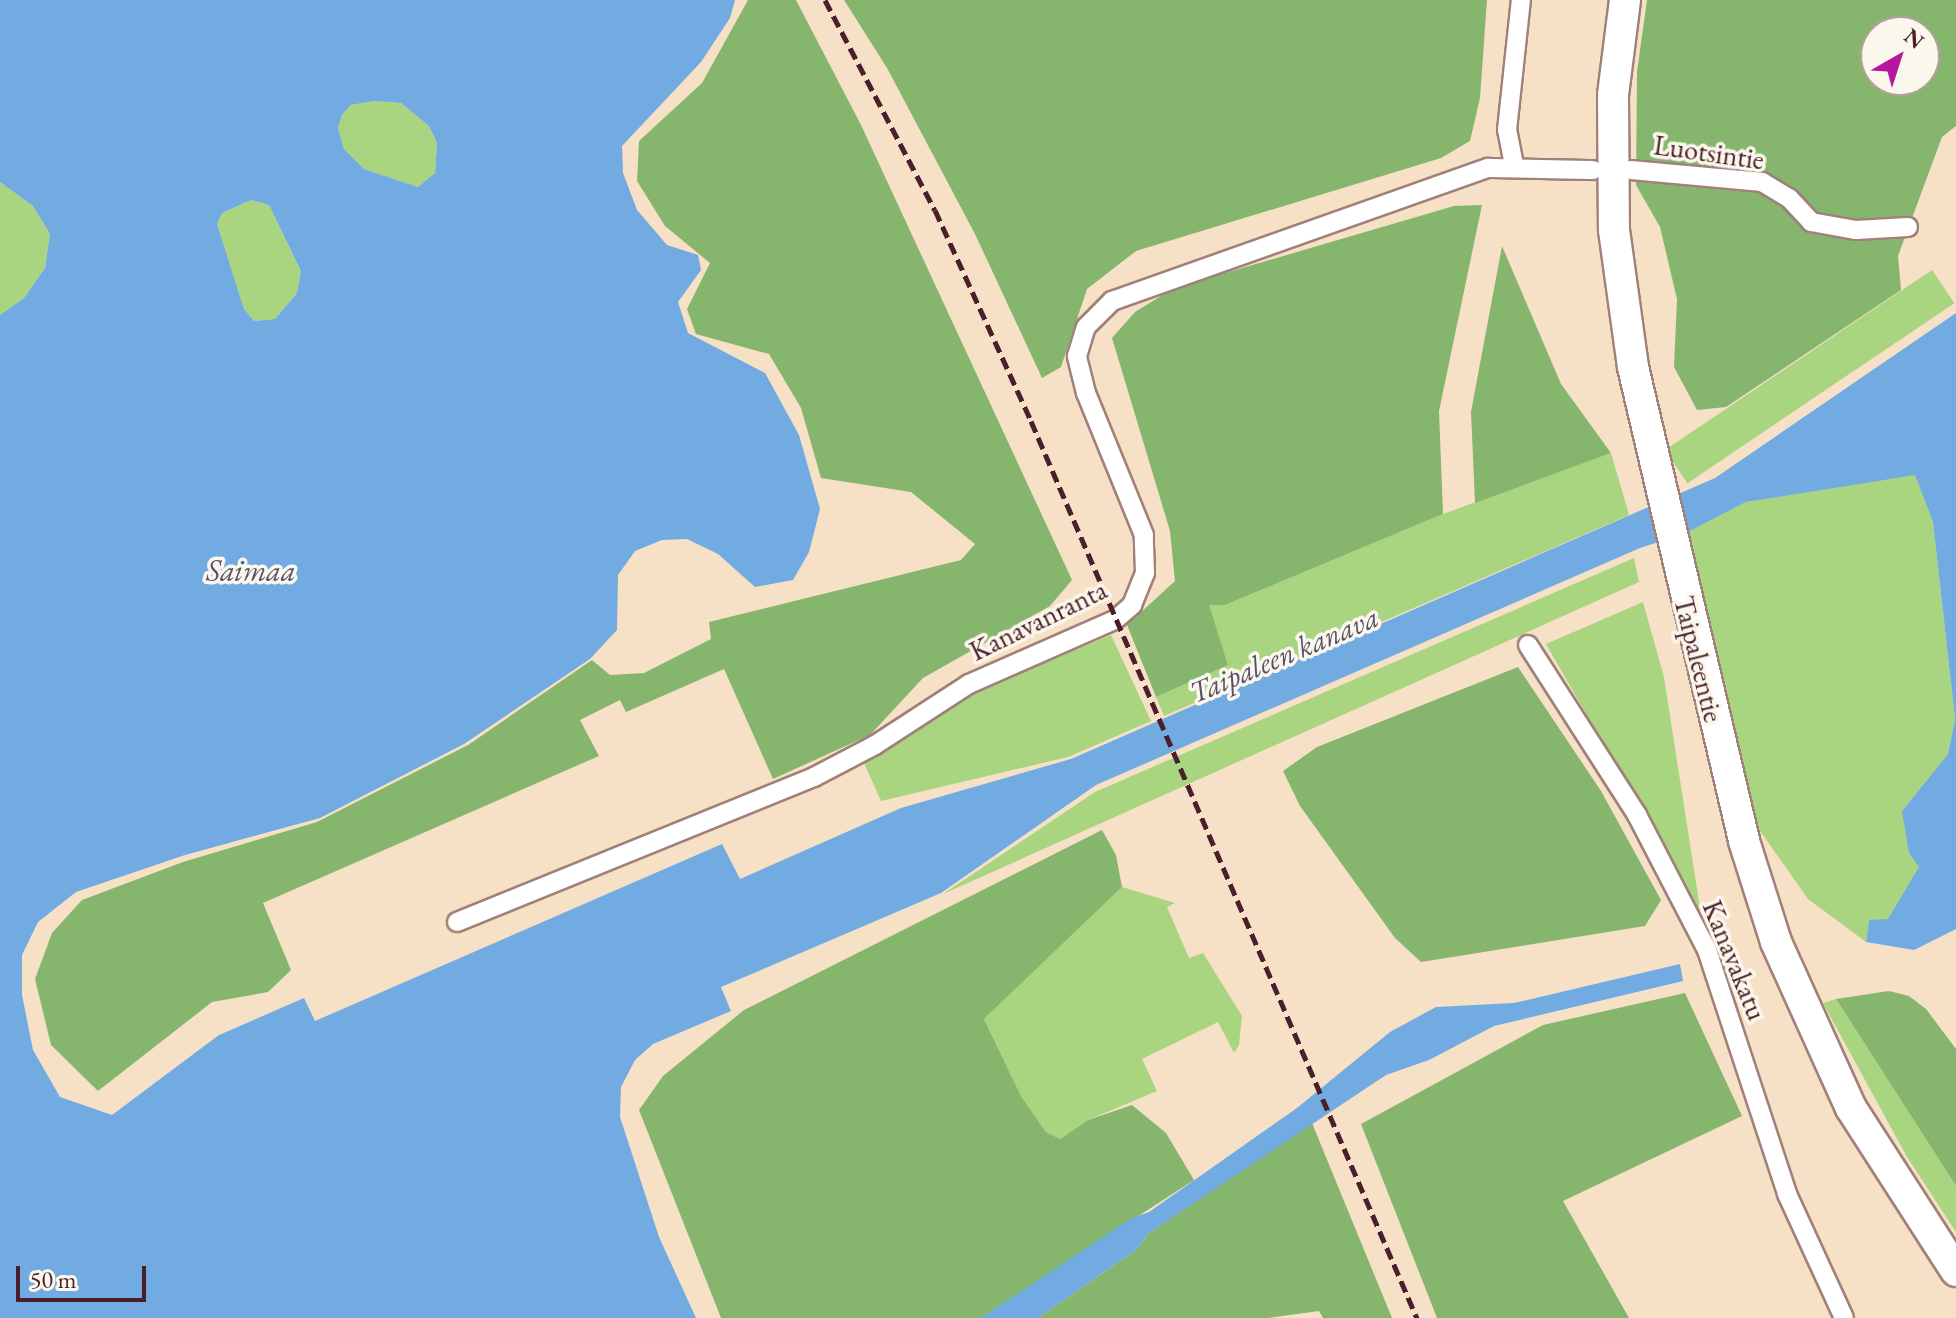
<!DOCTYPE html>
<html>
<head>
<meta charset="utf-8">
<style>
  body { margin:0 }
  #map { position:relative; width:1956px; height:1318px; overflow:hidden; background:#f6e0c6; font-family:"EB Garamond",serif }
  div>[style] { position:absolute }
  .green>* { inset:0; background:#a9d480; transform-origin:0 0 }
  .forest>* { inset:0; background:#86b66e }
  .water>* { inset:0; background:#71abe2 }
  .roads { filter:drop-shadow(2px 0 #a08078) drop-shadow(-2px 0 #a08078) drop-shadow(0 2px #a08078) drop-shadow(0 -2px #a08078) }
  .minor>* { height:18px; margin:-9px; padding:0 9px; transform-origin:9px; border-radius:9px; background:#fff }
  .trunk>* { height:30px; margin:-15px; padding:0 15px; transform-origin:15px; border-radius:15px; background:#fff }
  .rail>* { height:5px; margin-top:-2.5px; transform-origin:0; background:repeating-linear-gradient(90deg,#4a1f2b 0 12px,transparent 0 18px) }
  span { translate:-50% -50%; white-space:nowrap; text-align:center; line-height:1.15; -webkit-text-stroke:7px #fbf7ec; paint-order:stroke }
  .street-label { font-size:28px; color:#4a1f2b }
  .water-label { font-size:30px; color:#58506b; font-style:italic }
  .north { position:absolute; left:1860px; top:16px; width:80px; height:80px; box-sizing:border-box; background:#fbf7ec; border:2px solid #b4a19f; border-radius:50%; rotate:39deg; font-size:22px; font-weight:700; line-height:32px; text-align:center; color:#4a1f2b }
  .north::after { content:''; display:block; margin:auto; width:28px; height:36px; background:#b5179e; clip-path:polygon(50% 0,100% 100%,50% 72%,0 100%) }
  .scale { position:absolute; left:16px; top:1266px; width:130px; height:36px; box-sizing:border-box; border:4px solid #4a1f2b; border-top:0; padding-left:10px; font-size:24px; line-height:28px; white-space:nowrap; color:#4a1f2b; -webkit-text-stroke:6px #fbf7ec; paint-order:stroke }
</style>
</head>
<body>
<div id="map">
  <div class="green">
    <div style="clip-path:polygon(374px 101px,401px 103px,429px 126px,437px 143px,435px 173px,418px 187px,364px 169px,344px 149px,338px 128px,342px 115px,351px 105px)"></div>
    <div style="clip-path:polygon(0 182px,33px 206px,50px 234px,45px 268px,24px 298px,0 315px)"></div>
    <div style="clip-path:polygon(251px 200px,269px 205px,301px 271px,297px 293px,275px 319px,254px 321px,244px 309px,217px 224px,222px 213px)"></div>
    <div style="left:1932px;top:270px;width:40px;height:322px;rotate:56deg"></div>
    <div style="clip-path:polygon(1611px 453px,1629px 515px,1164px 716px,1156px 697px,1228px 665px,1208px 605px,1225px 605px,1443px 514px)"></div>
    <div style="clip-path:polygon(1915px 474px,1933px 522px,1955px 719px,1948px 754px,1902px 811px,1919px 867px,1901px 905px,1887px 920px,1869px 920px,1866px 942px,1808px 899px,1756px 825px,1738px 767px,1686px 533px,1746px 502px)"></div>
    <div style="clip-path:polygon(1634px 558px,1639px 582px,943px 894px,1095px 792px)"></div>
    <div style="clip-path:polygon(1643px 602px,1664px 677px,1701px 915px,1546px 644px)"></div>
    <div style="clip-path:polygon(1111px 635px,1151px 721px,1068px 757px,881px 801px,864px 763px,952px 702px)"></div>
    <div style="clip-path:polygon(1122px 887px,1175px 903px,1167px 907px,1189px 958px,1203px 953px,1242px 1016px,1239px 1045px,1234px 1053px,1218px 1022px,1142px 1059px,1157px 1091px,1088px 1120px,1060px 1139px,1046px 1132px,1021px 1096px,984px 1019px)"></div>
    <div style="clip-path:polygon(1836px 999px,1956px 1186px,1956px 1232px,1907px 1157px,1823px 1003px)"></div>
  </div>
  <div class="forest">
    <div style="clip-path:polygon(748px 0,796px 0,861px 125px,1072px 580px,1050px 606px,923px 678px,870px 735px,773px 779px,724px 669px,626px 712px,620px 700px,580px 720px,599px 756px,263px 903px,291px 970px,268px 992px,212px 1002px,98px 1091px,51px 1045px,35px 979px,52px 933px,82px 900px,183px 862px,317px 822px,468px 745px,592px 660px,610px 675px,644px 673px,711px 639px,709px 622px,961px 560px,975px 544px,911px 492px,821px 478px,801px 408px,769px 354px,696px 334px,687px 309px,710px 263px,665px 226px,637px 181px,639px 141px,702px 83px)"></div>
    <div style="clip-path:polygon(844px 0,1487px 0,1480px 98px,1470px 141px,1441px 158px,1136px 251px,1087px 289px,1061px 367px,1042px 378px,975px 234px,887px 68px)"></div>
    <div style="clip-path:polygon(evenodd,1647px 0,1956px 0,1956px 126px,1942px 137px,1898px 256px,1901px 290px,1726px 407px,1697px 410px,1674px 367px,1677px 299px,1660px 227px,1636px 185px,1637px 72px,1647px 0,1876px 32px,1924px 32px,1924px 80px,1876px 80px,1876px 32px)"></div>
    <div style="clip-path:polygon(1482px 205px,1439px 411px,1443px 514px,1225px 605px,1209px 605px,1228px 665px,1156px 697px,1127px 625px,1175px 581px,1170px 531px,1112px 338px,1135px 312px,1174px 288px,1454px 206px)"></div>
    <div style="clip-path:polygon(1502px 246px,1561px 384px,1611px 453px,1475px 503px,1471px 412px)"></div>
    <div style="clip-path:polygon(1518px 667px,1601px 791px,1661px 900px,1645px 926px,1421px 962px,1395px 938px,1300px 806px,1283px 771px,1317px 747px)"></div>
    <div style="clip-path:polygon(1102px 830px,1116px 855px,1122px 887px,984px 1019px,1021px 1096px,1046px 1132px,1060px 1139px,1088px 1120px,1132px 1105px,1166px 1133px,1194px 1180px,981px 1318px,721px 1318px,639px 1110px,663px 1076px,744px 1010px)"></div>
    <div style="clip-path:polygon(1889px 991px,1909px 996px,1926px 1009px,1956px 1049px,1956px 1186px,1836px 999px)"></div>
    <div style="clip-path:polygon(1685px 993px,1742px 1116px,1563px 1201px,1629px 1318px,1437px 1318px,1361px 1124px,1543px 1025px)"></div>
    <div style="clip-path:polygon(1312px 1123px,1392px 1318px,1323px 1318px,1319px 1311px,1269px 1318px,1038px 1318px,1136px 1250px,1149px 1233px)"></div>
  </div>
  <div class="water">
    <div style="clip-path:polygon(evenodd,0 0,735px 0,730px 18px,701px 62px,622px 146px,623px 173px,637px 210px,667px 245px,698px 255px,701px 270px,678px 302px,688px 333px,765px 373px,799px 435px,820px 509px,809px 552px,793px 580px,755px 587px,718px 554px,687px 539px,662px 540px,635px 551px,618px 575px,617px 630px,590px 659px,464px 744px,320px 818px,185px 855px,76px 892px,38px 922px,22px 955px,22px 995px,33px 1050px,60px 1097px,112px 1115px,219px 1035px,304px 998px,315px 1021px,722px 844px,740px 879px,901px 808px,1071px 759px,1715px 478px,1956px 313px,1956px 929px,1914px 950px,1866px 942px,1869px 920px,1888px 919px,1919px 867px,1909px 853px,1902px 811px,1948px 754px,1955px 719px,1933px 522px,1915px 475px,1746px 502px,1686px 533px,1640px 548px,1096px 785px,941px 893px,721px 987px,731px 1011px,653px 1044px,635px 1060px,621px 1087px,620px 1117px,659px 1237px,696px 1318px,0 1318px,0 315px,24px 298px,45px 268px,50px 234px,33px 206px,0 182px,0 0,374px 101px,401px 103px,429px 126px,437px 143px,435px 173px,418px 187px,364px 169px,344px 149px,338px 128px,342px 115px,351px 105px,374px 101px,0 0,251px 200px,269px 205px,301px 271px,297px 293px,275px 319px,254px 321px,244px 309px,217px 224px,222px 213px,251px 200px)"></div>
    <div style="clip-path:polygon(1680px 964px,1683px 981px,1494px 1026px,1429px 1060px,1386px 1075px,1149px 1233px,1136px 1250px,1038px 1318px,981px 1318px,1130px 1219px,1149px 1212px,1297px 1108px,1390px 1032px,1436px 1007px,1514px 1003px)"></div>
  </div>
  <div class="roads">
    <div class="minor">
      <div style="left:1514px;top:165px;width:36px;rotate:-101deg"></div>
      <div style="left:1507px;top:130px;width:131px;rotate:-83.9deg"></div>
      <div style="left:1631px;top:170px;width:132px;rotate:5.2deg"></div>
      <div style="left:1762px;top:182px;width:31px;rotate:31deg"></div>
      <div style="left:1789px;top:198px;width:33px;rotate:47deg"></div>
      <div style="left:1811px;top:222px;width:46px;rotate:10.1deg"></div>
      <div style="left:1856px;top:230px;width:52px;rotate:-3.3deg"></div>
      <div style="left:1528px;top:645px;width:202px;rotate:57.3deg"></div>
      <div style="left:1637px;top:815px;width:152px;rotate:62.6deg"></div>
      <div style="left:1707px;top:950px;width:257px;rotate:71.8deg"></div>
      <div style="left:1787px;top:1194px;width:136px;rotate:65.3deg"></div>
      <div style="left:457px;top:922px;width:385px;rotate:-22.1deg"></div>
      <div style="left:814px;top:777px;width:69px;rotate:-27.7deg"></div>
      <div style="left:875px;top:745px;width:112px;rotate:-33deg"></div>
      <div style="left:969px;top:684px;width:159px;rotate:-23.7deg"></div>
      <div style="left:1115px;top:620px;width:23px;rotate:-41deg"></div>
      <div style="left:1132px;top:605px;width:35px;rotate:-68deg"></div>
      <div style="left:1145px;top:573px;width:38px;rotate:-92deg"></div>
      <div style="left:1144px;top:535px;width:153px;rotate:-112.2deg"></div>
      <div style="left:1086px;top:393px;width:38px;rotate:-104deg"></div>
      <div style="left:1077px;top:356px;width:30px;rotate:-73deg"></div>
      <div style="left:1086px;top:327px;width:37px;rotate:-45deg"></div>
      <div style="left:1112px;top:301px;width:399px;rotate:-19.5deg"></div>
      <div style="left:1488px;top:168px;width:105px;rotate:1.1deg"></div>
    </div>
    <div class="trunk">
      <div style="left:1625px;top:0;width:96px;rotate:97.2deg"></div>
      <div style="left:1613px;top:95px;width:135px;rotate:89.6deg"></div>
      <div style="left:1614px;top:230px;width:138px;rotate:82.1deg"></div>
      <div style="left:1633px;top:367px;width:487px;rotate:76.8deg"></div>
      <div style="left:1744px;top:841px;width:106px;rotate:72.4deg"></div>
      <div style="left:1776px;top:942px;width:182px;rotate:65.7deg"></div>
      <div style="left:1851px;top:1108px;width:194px;rotate:57.2deg"></div>
    </div>
  </div>
  <div class="rail">
    <div style="left:825px;top:0;width:237px;rotate:62.4deg"></div>
    <div style="left:935px;top:210px;width:232px;rotate:65.5deg"></div>
    <div style="left:1031px;top:421px;width:977px;rotate:66.72deg"></div>
  </div>
  <div class="street-label">
    <span style="left:1709px;top:152px;rotate:8deg">Luotsintie</span>
    <span style="left:1038px;top:620px;rotate:-26deg">Kanavanranta</span>
    <span style="left:1699px;top:659px;rotate:76deg">Taipaleentie</span>
    <span style="left:1735px;top:960px;rotate:68deg">Kanavakatu</span>
  </div>
  <div class="water-label">
    <span style="left:251px;top:571px">Saimaa</span>
    <span style="left:1284px;top:655px;rotate:-23deg">Taipaleen kanava</span>
  </div>
  <div class="north">N</div>
  <div class="scale">50 m</div>
</div>
</body>
</html>
